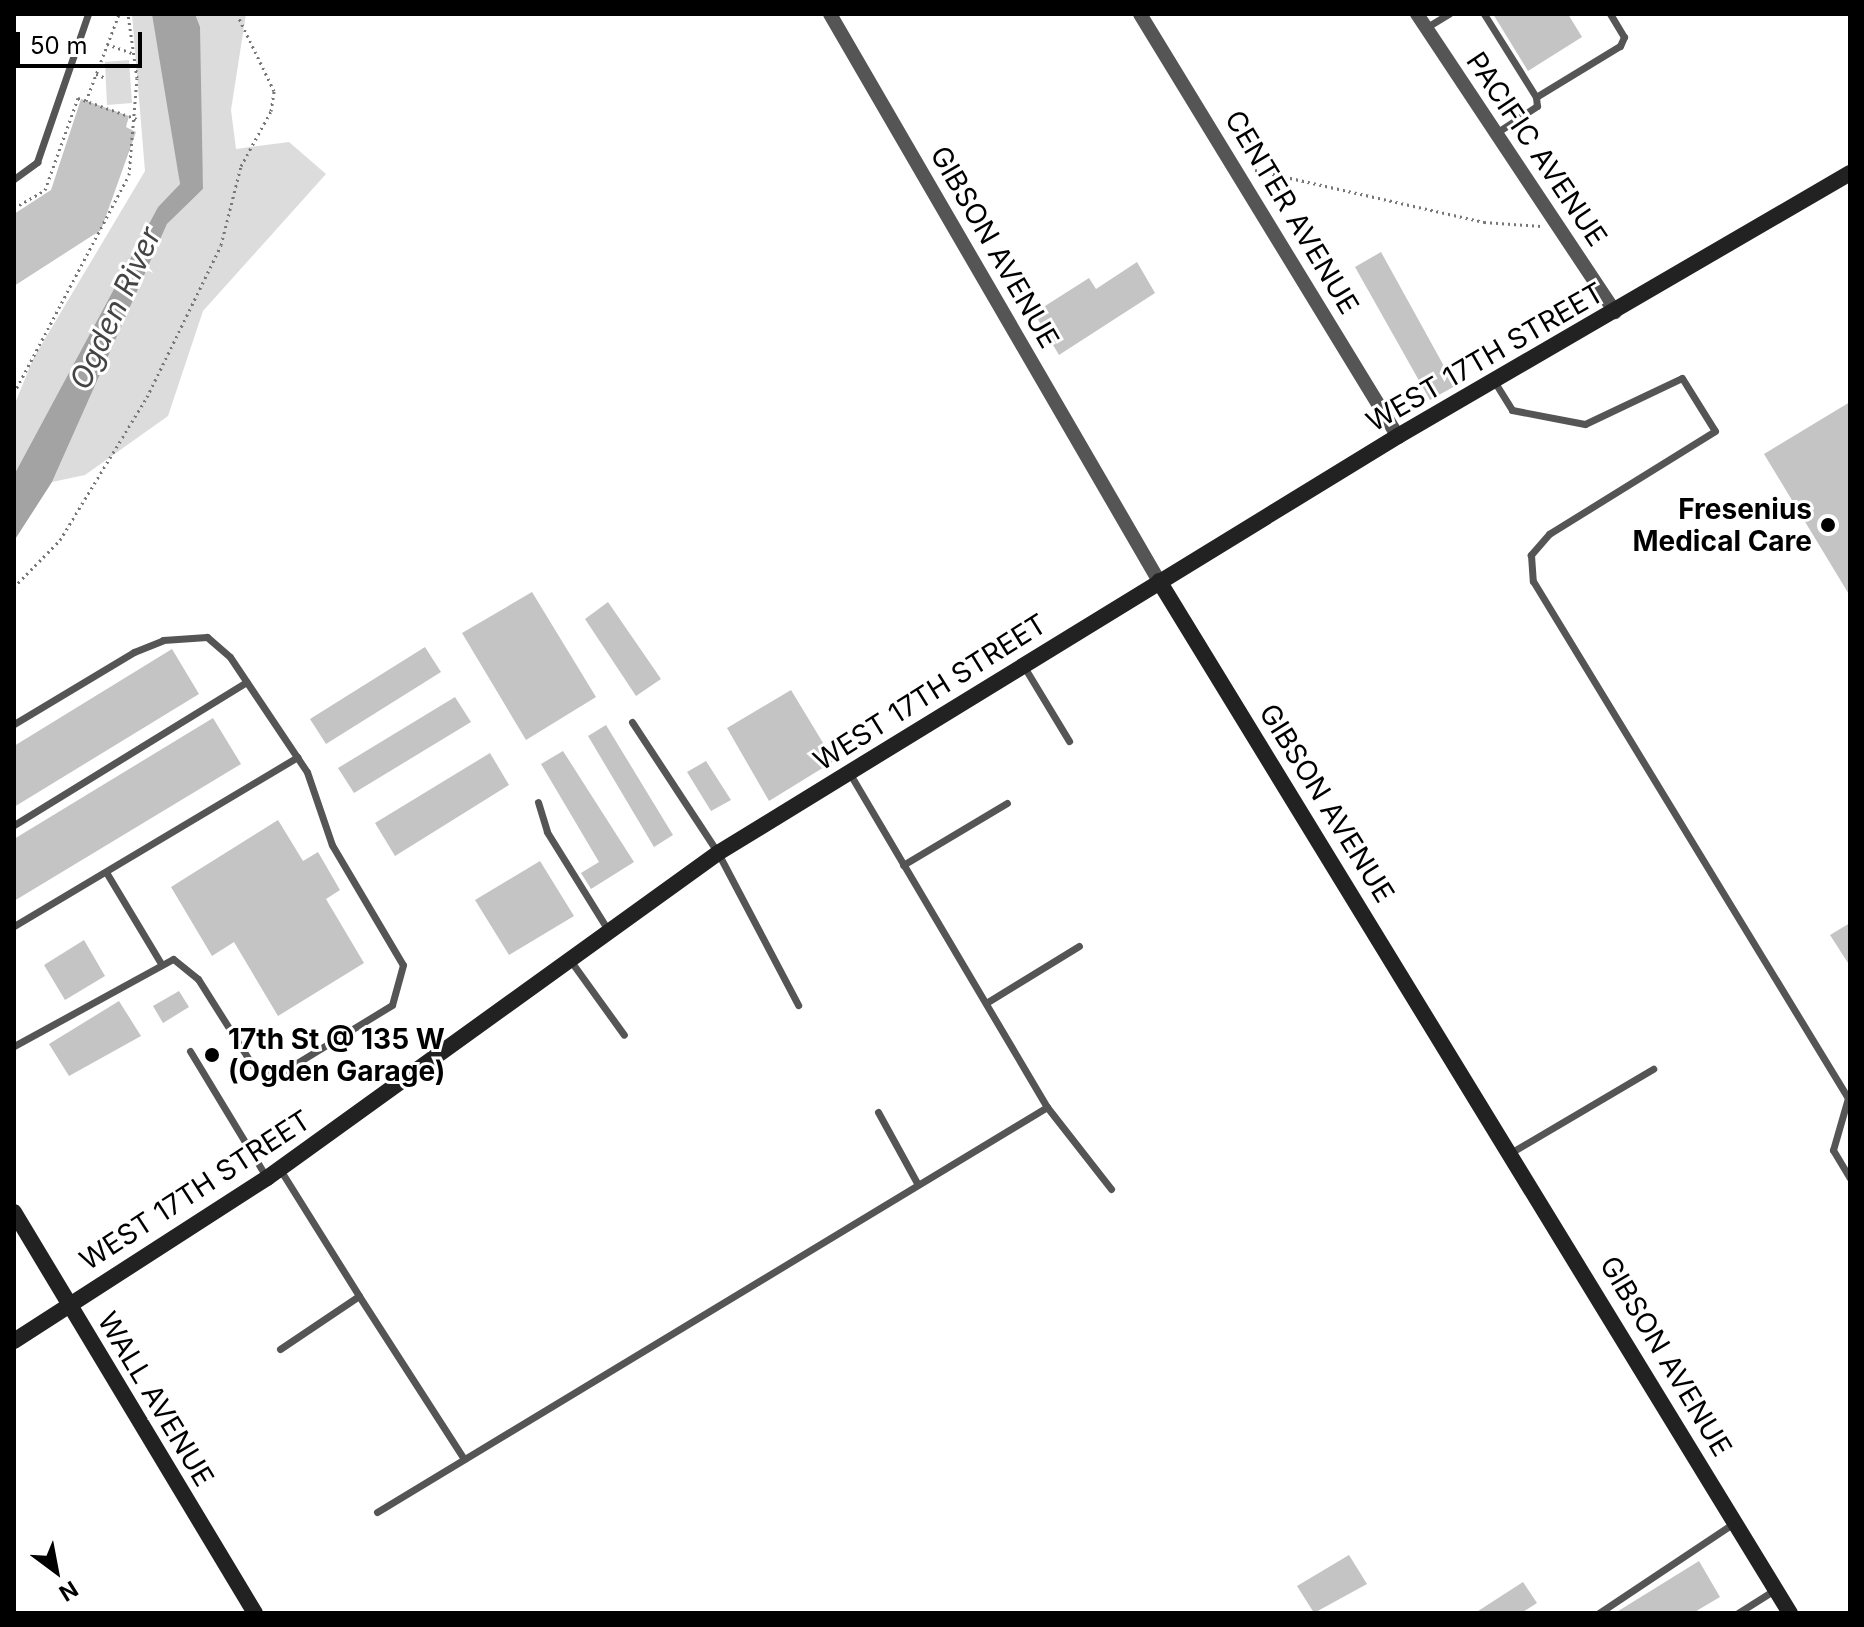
<!DOCTYPE html>
<html>
<head>
<meta charset="utf-8">
<style>
	body { margin:0 }
	#map { position:relative; width:1864px; height:1627px; overflow:hidden; background:#fff; font-family:Inter,sans-serif }
	div>[style] { position:absolute }
	[style*='--x'] { left:calc(var(--x)*1px); top:calc(var(--y)*1px); width:calc(var(--w)*1px); rotate:calc(var(--a)*1deg) }
	.green>* { inset:0; background:#dcdcdc }
	.water>* { inset:0; background:#a3a3a3 }
	.building>* { inset:0; background:#c4c4c4 }
	.path>* { height:3px; margin-top:-1.5px; transform-origin:0; background:repeating-linear-gradient(90deg,#777 0 2px,transparent 0 6px) }
	.lane>* { height:7px; margin:-3.5px; padding:0 3.5px; transform-origin:3.5px; border-radius:3.5px; background:#555 }
	.street>* { height:14px; margin:-7px; padding:0 7px; transform-origin:7px; border-radius:7px; background:#555 }
	.secondary>* { height:16px; margin:-8px; padding:0 8px; transform-origin:8px; border-radius:8px; background:#222 }
	.dots>* { width:22px; height:22px; translate:-50% -50%; box-sizing:border-box; border:4px solid #fff; border-radius:50% }
	span { translate:-50% -50%; white-space:nowrap; text-align:center; line-height:1.15; -webkit-text-stroke:6px #fff; paint-order:stroke }
	.street-label { font-size:28px; color:#000 }
	.poi-label { font-size:28px; color:#000; font-weight:700 }
	.right { translate:-100% -50%; text-align:right }
	.left { translate:0 -50%; text-align:left }
	.water-label { font-size:30px; color:#444; font-style:italic }
	.frame { position:absolute; inset:0; border:16px solid #000; pointer-events:none }
	.north { position:absolute; left:16px; top:1531px; width:80px; height:80px; -webkit-text-stroke:6px #fff; paint-order:stroke; rotate:148deg; font-size:22px; font-weight:700; line-height:32px; text-align:center; color:#000 }
	.north::after { content:''; display:block; margin:auto; width:28px; height:36px; background:#000; clip-path:polygon(50% 0,100% 100%,50% 72%,0 100%) }
	.scale { position:absolute; left:16px; top:32px; width:126px; height:36px; box-sizing:border-box; border:4px solid #000; border-top:0; padding-left:10px; font-size:24px; line-height:28px; white-space:nowrap; color:#000; -webkit-text-stroke:6px #fff; paint-order:stroke }
</style>
</head>
<body>
<div id="map">
	<div class="green">
		<div style="clip-path:polygon(132px 14px,152px 14px,163px 47px,180px 184px,158px 207px,14px 475px,14px 406px,33px 359px,145px 171px)"></div>
		<div style="clip-path:polygon(195px 14px,246px 14px,231px 110px,236px 149px,289px 142px,326px 174px,203px 311px,168px 416px,85px 475px,52px 482px,167px 224px,203px 189px)"></div>
		<div style="clip-path:polygon(129px 60px,132px 103px,107px 105px,105px 62px)"></div>
	</div>
	<div class="water">
		<div style="clip-path:polygon(152px 14px,195px 14px,200px 27px,203px 189px,167px 224px,52px 482px,14px 541px,14px 475px,158px 207px,180px 184px)"></div>
	</div>
	<div class="building">
		<div style="clip-path:polygon(1493px 14px,1568px 14px,1582px 37px,1528px 71px)"></div>
		<div style="clip-path:polygon(81px 99px,129px 116px,126px 127px,136px 132px,101px 230px,14px 286px,14px 214px,51px 190px)"></div>
		<div style="clip-path:polygon(1381px 252px,1455px 386px,1430px 400px,1355px 267px)"></div>
		<div style="clip-path:polygon(1137px 262px,1155px 293px,1059px 355px,1034px 313px,1089px 278px,1096px 289px)"></div>
		<div style="clip-path:polygon(1850px 402px,1850px 596px,1764px 454px)"></div>
		<div style="clip-path:polygon(532px 592px,596px 697px,526px 740px,462px 633px)"></div>
		<div style="clip-path:polygon(608px 602px,661px 679px,636px 696px,585px 619px)"></div>
		<div style="clip-path:polygon(425px 647px,441px 672px,326px 744px,310px 719px)"></div>
		<div style="clip-path:polygon(172px 649px,199px 694px,14px 807px,14px 746px)"></div>
		<div style="clip-path:polygon(791px 690px,834px 761px,769px 801px,727px 728px)"></div>
		<div style="clip-path:polygon(455px 697px,471px 722px,354px 793px,338px 768px)"></div>
		<div style="clip-path:polygon(213px 718px,241px 764px,14px 901px,14px 839px)"></div>
		<div style="clip-path:polygon(606px 725px,673px 835px,654px 847px,588px 736px)"></div>
		<div style="clip-path:polygon(563px 751px,634px 862px,591px 889px,581px 873px,599px 862px,541px 764px)"></div>
		<div style="clip-path:polygon(490px 753px,509px 785px,395px 856px,375px 823px)"></div>
		<div style="clip-path:polygon(706px 761px,731px 800px,711px 811px,687px 772px)"></div>
		<div style="clip-path:polygon(278px 820px,303px 861px,318px 852px,340px 890px,326px 899px,364px 963px,278px 1016px,234px 942px,212px 956px,171px 887px)"></div>
		<div style="clip-path:polygon(540px 861px,574px 916px,509px 955px,475px 900px)"></div>
		<div style="clip-path:polygon(1850px 923px,1850px 966px,1830px 935px)"></div>
		<div style="clip-path:polygon(84px 940px,105px 976px,65px 1000px,44px 965px)"></div>
		<div style="clip-path:polygon(179px 991px,189px 1007px,163px 1023px,153px 1006px)"></div>
		<div style="clip-path:polygon(119px 1001px,141px 1036px,69px 1076px,49px 1044px)"></div>
		<div style="clip-path:polygon(1349px 1555px,1367px 1584px,1314px 1613px,1297px 1586px)"></div>
		<div style="clip-path:polygon(1699px 1561px,1720px 1597px,1693px 1613px,1615px 1613px)"></div>
		<div style="clip-path:polygon(1523px 1582px,1537px 1603px,1521px 1613px,1475px 1613px)"></div>
	</div>
	<div class="path">
		<div style="--x:107;--y:44;--w:29;--a:20"></div>
		<div style="--x:96;--y:74;--w:11;--a:22"></div>
		<div style="--x:86;--y:101;--w:93;--a:-69.2"></div>
		<div style="--x:1255;--y:170;--w:235;--a:12.8"></div>
		<div style="--x:1484;--y:222;--w:57;--a:4"></div>
		<div style="--x:14;--y:208;--w:36;--a:-30"></div>
		<div style="--x:45;--y:190;--w:98;--a:-70.3"></div>
		<div style="--x:78;--y:98;--w:63;--a:19.6"></div>
		<div style="--x:14;--y:393;--w:246;--a:-62.2"></div>
		<div style="--x:129;--y:175;--w:97;--a:-85.3"></div>
		<div style="--x:137;--y:78;--w:65;--a:-98"></div>
		<div style="--x:14;--y:587;--w:66;--a:-45.6"></div>
		<div style="--x:60;--y:540;--w:167;--a:-58.7"></div>
		<div style="--x:147;--y:397;--w:169;--a:-64"></div>
		<div style="--x:221;--y:245;--w:81;--a:-75.8"></div>
		<div style="--x:241;--y:166;--w:63;--a:-61.4"></div>
		<div style="--x:271;--y:111;--w:20;--a:-81"></div>
		<div style="--x:274;--y:91;--w:85;--a:-115.7"></div>
	</div>
	<div class="lane">
		<div style="--x:1484;--y:14;--w:98;--a:57.9"></div>
		<div style="--x:1536;--y:97;--w:9;--a:84"></div>
		<div style="--x:1537;--y:106;--w:49;--a:146.6"></div>
		<div style="--x:1427;--y:27;--w:26;--a:-31"></div>
		<div style="--x:1536;--y:97;--w:98;--a:-31.3"></div>
		<div style="--x:1620;--y:46;--w:10;--a:-66"></div>
		<div style="--x:1624;--y:37;--w:27;--a:-121"></div>
		<div style="--x:14;--y:179;--w:29;--a:-36"></div>
		<div style="--x:37;--y:162;--w:157;--a:-71"></div>
		<div style="--x:1494;--y:381;--w:34;--a:58"></div>
		<div style="--x:1512;--y:410;--w:74;--a:10.9"></div>
		<div style="--x:1585;--y:424;--w:107;--a:-25.4"></div>
		<div style="--x:1682;--y:378;--w:62;--a:58.1"></div>
		<div style="--x:1715;--y:431;--w:195;--a:148.2"></div>
		<div style="--x:1549;--y:534;--w:28;--a:131"></div>
		<div style="--x:1531;--y:555;--w:26;--a:86"></div>
		<div style="--x:1533;--y:581;--w:605;--a:58.65"></div>
		<div style="--x:1848;--y:1098;--w:54;--a:106.1"></div>
		<div style="--x:1833;--y:1150;--w:33;--a:59"></div>
		<div style="--x:1023;--y:665;--w:89;--a:58.8"></div>
		<div style="--x:632;--y:722;--w:157;--a:56.7"></div>
		<div style="--x:718;--y:853;--w:172;--a:62.2"></div>
		<div style="--x:14;--y:724;--w:140;--a:-31"></div>
		<div style="--x:134;--y:652;--w:31;--a:-22"></div>
		<div style="--x:163;--y:640;--w:44;--a:-3.9"></div>
		<div style="--x:207;--y:637;--w:30;--a:41"></div>
		<div style="--x:230;--y:657;--w:138;--a:56.2"></div>
		<div style="--x:307;--y:772;--w:77;--a:71.1"></div>
		<div style="--x:332;--y:845;--w:139;--a:59.4"></div>
		<div style="--x:403;--y:965;--w:41;--a:105.4"></div>
		<div style="--x:392;--y:1005;--w:132;--a:148.6"></div>
		<div style="--x:279;--y:1074;--w:27;--a:-163"></div>
		<div style="--x:253;--y:1066;--w:103;--a:-122.3"></div>
		<div style="--x:198;--y:979;--w:32;--a:-141"></div>
		<div style="--x:173;--y:959;--w:181;--a:151.3"></div>
		<div style="--x:850;--y:774;--w:387;--a:59.4"></div>
		<div style="--x:1047;--y:1107;--w:104;--a:52"></div>
		<div style="--x:538;--y:802;--w:31;--a:73"></div>
		<div style="--x:547;--y:832;--w:115;--a:58.1"></div>
		<div style="--x:14;--y:825;--w:273;--a:-31.6"></div>
		<div style="--x:903;--y:865;--w:121;--a:-30.8"></div>
		<div style="--x:106;--y:872;--w:105;--a:59"></div>
		<div style="--x:14;--y:926;--w:330;--a:-30.8"></div>
		<div style="--x:570;--y:960;--w:92;--a:54.2"></div>
		<div style="--x:986;--y:1003;--w:109;--a:-31.5"></div>
		<div style="--x:190;--y:1051;--w:149;--a:58.8"></div>
		<div style="--x:878;--y:1112;--w:81;--a:61.2"></div>
		<div style="--x:1512;--y:1152;--w:164;--a:-30.5"></div>
		<div style="--x:281;--y:1171;--w:147;--a:58"></div>
		<div style="--x:280;--y:1349;--w:95;--a:-33.9"></div>
		<div style="--x:359;--y:1296;--w:194;--a:57.2"></div>
		<div style="--x:377;--y:1512;--w:783;--a:-31.15"></div>
		<div style="--x:1599;--y:1613;--w:162;--a:-33.7"></div>
		<div style="--x:1738;--y:1613;--w:45;--a:-32.3"></div>
	</div>
	<div class="street">
		<div style="--x:830;--y:14;--w:656;--a:59.88"></div>
		<div style="--x:1140;--y:14;--w:495;--a:58.6"></div>
		<div style="--x:1417;--y:14;--w:358;--a:56.4"></div>
	</div>
	<div class="secondary">
		<div style="--x:1159;--y:581;--w:1210;--a:58.56"></div>
		<div style="--x:14;--y:1212;--w:468;--a:59"></div>
		<div style="--x:14;--y:1341;--w:301;--a:-32.8"></div>
		<div style="--x:267;--y:1178;--w:556;--a:-35.78"></div>
		<div style="--x:718;--y:853;--w:798;--a:-31.52"></div>
		<div style="--x:1398;--y:436;--w:523;--a:-30.19"></div>
	</div>
	<div class="dots">
		<div style="left:1828px;top:525px;background:#000"></div>
		<div style="left:212px;top:1055px;background:#000"></div>
	</div>
	<div class="street-label">
		<span style="left:1537px;top:149px;rotate:56deg">PACIFIC AVENUE</span>
		<span style="left:1292px;top:212px;rotate:59deg">CENTER AVENUE</span>
		<span style="left:995px;top:247px;rotate:60deg">GIBSON AVENUE</span>
		<span style="left:1485px;top:357px;rotate:-30deg">WEST 17TH STREET</span>
		<span style="left:930px;top:692px;rotate:-32deg">WEST 17TH STREET</span>
		<span style="left:1327px;top:803px;rotate:58deg">GIBSON AVENUE</span>
		<span style="left:195px;top:1190px;rotate:-33deg">WEST 17TH STREET</span>
		<span style="left:1666px;top:1356px;rotate:59deg">GIBSON AVENUE</span>
		<span style="left:156px;top:1399px;rotate:59deg">WALL AVENUE</span>
	</div>
	<div class="poi-label">
		<span class="right" style="left:1812px;top:525px">Fresenius<br>Medical Care</span>
		<span class="left" style="left:228px;top:1055px">17th St @ 135 W<br>(Ogden Garage)</span>
	</div>
	<div class="water-label">
		<span style="left:115px;top:308px;rotate:-65deg">Ogden River</span>
	</div>
	<div class="frame"></div>
	<div class="north">N</div>
	<div class="scale">50 m</div>
</div>
</body>
</html>
